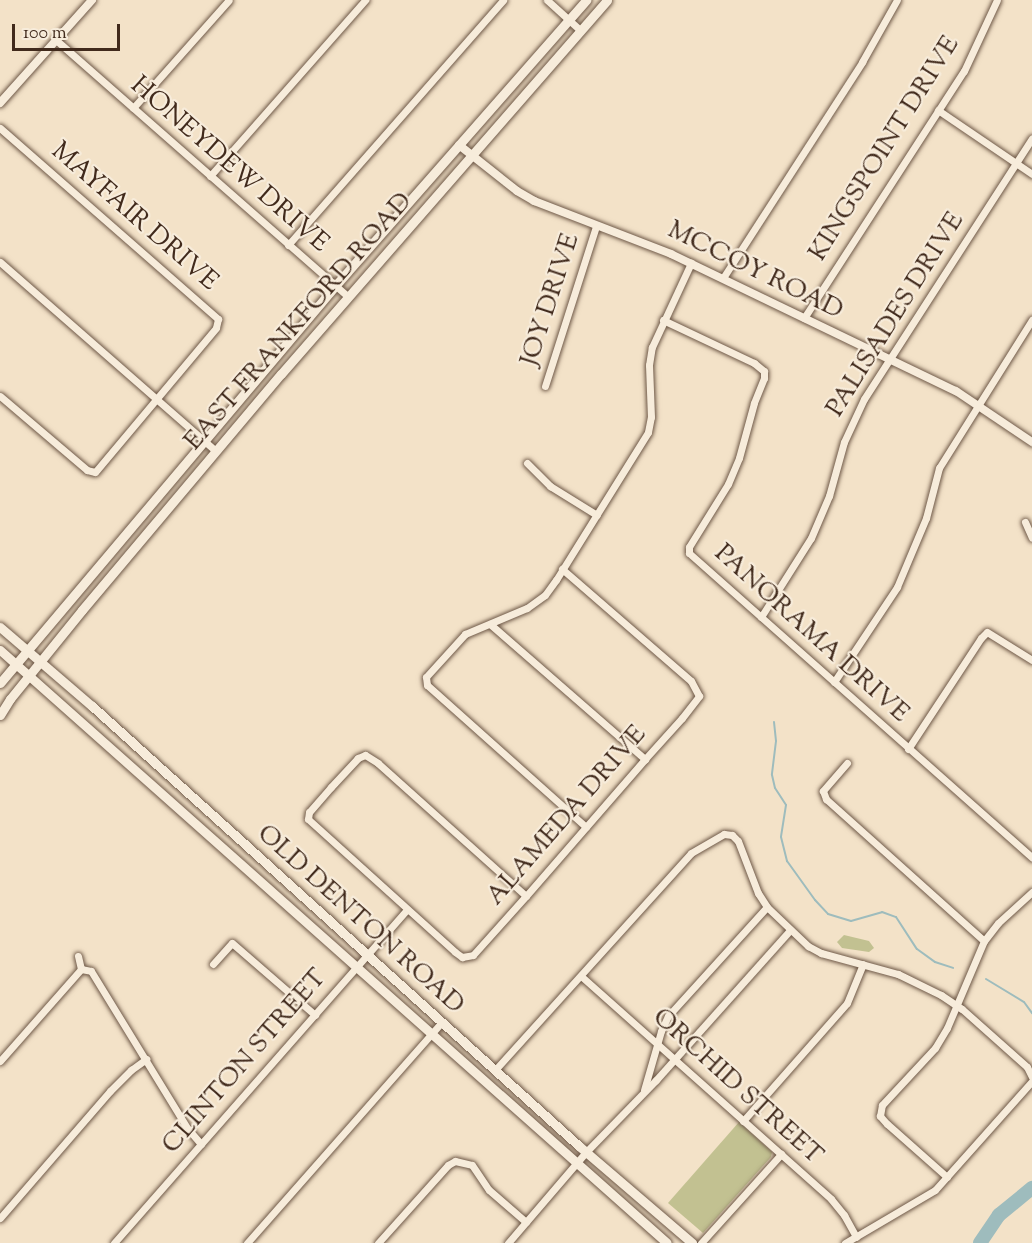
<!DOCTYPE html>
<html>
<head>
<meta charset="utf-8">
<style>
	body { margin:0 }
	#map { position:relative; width:1032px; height:1243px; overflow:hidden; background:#f3e2c8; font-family:"Sorts Mill Goudy",serif }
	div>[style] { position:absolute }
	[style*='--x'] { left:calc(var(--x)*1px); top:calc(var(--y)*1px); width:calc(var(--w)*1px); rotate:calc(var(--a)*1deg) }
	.green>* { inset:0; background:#c2c191 }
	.stream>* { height:2px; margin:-1px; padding:0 1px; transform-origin:1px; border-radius:1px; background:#9ebcbd }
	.river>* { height:14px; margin:-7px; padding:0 7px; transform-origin:7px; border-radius:7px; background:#9ebcbd }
	.roads { filter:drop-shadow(0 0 2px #6e5847) drop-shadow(0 0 2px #6e5847) }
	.minor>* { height:7px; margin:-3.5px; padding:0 3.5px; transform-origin:3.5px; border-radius:3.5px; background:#f7ecdb }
	.tertiary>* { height:8px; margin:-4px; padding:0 4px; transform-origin:4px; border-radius:4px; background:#f7ecdb }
	.secondary>* { height:9px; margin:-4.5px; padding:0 4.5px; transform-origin:4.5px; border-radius:4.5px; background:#f7ecdb }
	span { translate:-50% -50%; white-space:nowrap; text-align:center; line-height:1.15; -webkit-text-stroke:4.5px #f7ecdb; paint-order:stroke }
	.street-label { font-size:26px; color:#412a1c }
	.scale { position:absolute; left:12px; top:24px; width:108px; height:27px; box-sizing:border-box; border:3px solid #412a1c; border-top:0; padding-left:8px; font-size:18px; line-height:21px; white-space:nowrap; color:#412a1c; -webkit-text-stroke:4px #f7ecdb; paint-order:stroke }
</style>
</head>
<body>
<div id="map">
	<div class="green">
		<div style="clip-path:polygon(844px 935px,869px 941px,874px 948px,869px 952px,842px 948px,837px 942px)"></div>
		<div style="clip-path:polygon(739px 1122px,772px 1152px,771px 1157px,703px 1233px,668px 1203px)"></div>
	</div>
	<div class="stream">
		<div style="--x:774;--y:722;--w:19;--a:84"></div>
		<div style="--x:776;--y:741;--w:34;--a:97"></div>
		<div style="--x:772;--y:775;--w:13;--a:77"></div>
		<div style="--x:775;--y:788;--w:20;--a:57"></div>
		<div style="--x:786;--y:805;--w:32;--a:99"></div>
		<div style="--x:781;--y:837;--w:25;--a:76"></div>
		<div style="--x:787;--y:861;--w:48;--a:54.3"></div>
		<div style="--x:815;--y:900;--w:19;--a:47"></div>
		<div style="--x:828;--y:914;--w:24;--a:17"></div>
		<div style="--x:851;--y:921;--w:32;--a:-16"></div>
		<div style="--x:882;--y:912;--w:15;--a:20"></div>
		<div style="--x:896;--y:917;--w:38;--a:57"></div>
		<div style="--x:917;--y:949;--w:22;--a:36"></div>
		<div style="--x:935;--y:962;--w:19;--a:18"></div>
		<div style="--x:986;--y:979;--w:44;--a:31.2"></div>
		<div style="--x:1024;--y:1002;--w:14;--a:54"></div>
	</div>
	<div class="river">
		<div style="--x:980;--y:1243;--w:34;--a:-56"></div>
		<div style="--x:999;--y:1215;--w:43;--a:-39.3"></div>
	</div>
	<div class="roads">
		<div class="minor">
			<div style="--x:547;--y:0;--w:45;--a:42.3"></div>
			<div style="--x:56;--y:40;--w:388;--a:41.3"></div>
			<div style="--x:133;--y:108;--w:144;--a:-48.4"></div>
			<div style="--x:938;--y:110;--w:114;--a:34.2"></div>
			<div style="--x:0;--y:128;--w:290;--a:41.2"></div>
			<div style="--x:218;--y:319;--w:9;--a:103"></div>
			<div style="--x:216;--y:328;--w:188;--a:130"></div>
			<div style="--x:95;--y:472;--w:8;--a:-166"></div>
			<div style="--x:87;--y:470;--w:114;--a:-139.6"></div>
			<div style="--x:210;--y:176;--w:235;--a:-48.6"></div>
			<div style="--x:288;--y:245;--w:326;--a:-48.7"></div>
			<div style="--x:0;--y:262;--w:287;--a:41.2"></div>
			<div style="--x:723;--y:278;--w:257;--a:-57.2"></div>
			<div style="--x:862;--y:62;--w:71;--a:-60.6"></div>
			<div style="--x:804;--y:318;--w:294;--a:-57.1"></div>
			<div style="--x:964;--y:71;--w:78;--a:-65.1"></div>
			<div style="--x:663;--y:320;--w:101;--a:25.3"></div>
			<div style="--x:754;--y:363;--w:13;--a:39"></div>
			<div style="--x:764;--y:371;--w:7;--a:90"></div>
			<div style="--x:764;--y:378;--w:27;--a:112"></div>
			<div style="--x:754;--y:403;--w:57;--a:105.3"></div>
			<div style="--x:739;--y:458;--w:28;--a:113"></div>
			<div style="--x:728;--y:484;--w:74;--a:121.8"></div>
			<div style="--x:689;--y:547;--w:6;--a:90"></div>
			<div style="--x:689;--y:553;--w:459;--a:41.6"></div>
			<div style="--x:545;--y:386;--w:168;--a:-72.3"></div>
			<div style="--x:527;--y:463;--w:33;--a:45"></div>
			<div style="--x:550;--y:486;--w:55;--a:31.7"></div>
			<div style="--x:1025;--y:522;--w:17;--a:66"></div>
			<div style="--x:761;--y:617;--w:93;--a:-57.7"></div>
			<div style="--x:811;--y:538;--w:46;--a:-66.8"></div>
			<div style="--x:829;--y:496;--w:56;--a:-74.5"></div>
			<div style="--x:844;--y:442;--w:47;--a:-65.1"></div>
			<div style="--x:864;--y:399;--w:310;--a:-57.2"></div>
			<div style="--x:490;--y:624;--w:206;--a:41.1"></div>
			<div style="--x:834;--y:682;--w:114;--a:-56.4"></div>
			<div style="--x:897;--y:587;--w:75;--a:-67.2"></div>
			<div style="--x:926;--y:518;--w:52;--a:-75.4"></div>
			<div style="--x:939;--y:468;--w:175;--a:-57.9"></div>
			<div style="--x:908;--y:749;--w:133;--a:-56.7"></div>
			<div style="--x:981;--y:638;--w:8;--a:-45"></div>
			<div style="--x:987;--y:632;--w:53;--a:31.9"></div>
			<div style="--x:847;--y:763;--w:37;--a:131"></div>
			<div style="--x:823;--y:791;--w:9;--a:69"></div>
			<div style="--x:826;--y:799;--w:212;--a:41.9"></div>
			<div style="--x:586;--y:827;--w:213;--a:-138.2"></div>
			<div style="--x:427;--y:685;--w:8;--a:-97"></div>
			<div style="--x:426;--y:677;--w:58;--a:-47.8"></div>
			<div style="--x:465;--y:634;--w:67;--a:-22.8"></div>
			<div style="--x:527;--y:608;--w:22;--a:-36"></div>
			<div style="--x:545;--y:595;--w:19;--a:-54"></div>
			<div style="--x:556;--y:580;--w:174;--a:-58.1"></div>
			<div style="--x:648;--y:432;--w:15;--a:-79"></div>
			<div style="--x:651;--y:417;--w:52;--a:-92.2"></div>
			<div style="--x:649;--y:365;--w:18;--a:-81"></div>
			<div style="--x:652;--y:347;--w:93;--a:-65.1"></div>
			<div style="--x:526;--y:896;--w:199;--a:-138.1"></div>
			<div style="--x:378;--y:763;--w:15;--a:-148"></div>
			<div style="--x:365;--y:755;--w:8;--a:157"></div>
			<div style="--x:358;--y:758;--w:40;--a:133"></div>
			<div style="--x:331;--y:787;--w:33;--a:131"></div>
			<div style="--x:309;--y:812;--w:7;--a:98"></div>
			<div style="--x:308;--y:819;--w:198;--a:42.1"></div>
			<div style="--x:455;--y:952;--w:9;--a:36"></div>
			<div style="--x:462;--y:957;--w:11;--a:-10"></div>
			<div style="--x:473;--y:955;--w:79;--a:-48.1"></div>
			<div style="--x:526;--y:896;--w:181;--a:-49"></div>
			<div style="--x:645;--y:759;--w:55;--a:-47.9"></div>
			<div style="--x:682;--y:718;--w:28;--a:-52"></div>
			<div style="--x:699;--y:696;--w:17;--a:-118"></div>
			<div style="--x:691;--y:681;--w:171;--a:-139"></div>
			<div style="--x:78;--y:956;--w:13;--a:77"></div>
			<div style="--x:213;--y:964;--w:28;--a:-48"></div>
			<div style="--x:232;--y:943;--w:110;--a:40.9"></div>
			<div style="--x:581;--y:976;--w:335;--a:41.7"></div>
			<div style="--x:831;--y:1199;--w:21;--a:51"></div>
			<div style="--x:844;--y:1215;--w:25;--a:61"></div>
			<div style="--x:0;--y:1061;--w:123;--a:-48.6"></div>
			<div style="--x:81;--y:969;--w:10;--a:11"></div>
			<div style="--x:91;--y:971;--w:185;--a:58.5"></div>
			<div style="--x:188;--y:1129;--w:20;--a:49"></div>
			<div style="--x:495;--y:1070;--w:292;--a:-47.9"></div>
			<div style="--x:691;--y:853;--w:38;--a:-30"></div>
			<div style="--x:724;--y:834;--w:8;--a:7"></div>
			<div style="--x:732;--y:835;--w:8;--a:45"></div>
			<div style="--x:738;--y:841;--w:56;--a:69"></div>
			<div style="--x:758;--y:893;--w:17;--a:57"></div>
			<div style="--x:767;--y:907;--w:57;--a:43.6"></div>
			<div style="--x:808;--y:946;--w:15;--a:28"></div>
			<div style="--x:821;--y:953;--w:80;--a:15.3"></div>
			<div style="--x:898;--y:974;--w:48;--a:26"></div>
			<div style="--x:941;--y:995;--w:25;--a:34"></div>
			<div style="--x:962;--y:1009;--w:87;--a:41.7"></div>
			<div style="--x:1027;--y:1067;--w:11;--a:63"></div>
			<div style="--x:644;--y:1090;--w:61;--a:-73.9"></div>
			<div style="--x:661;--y:1031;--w:17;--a:-65"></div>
			<div style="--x:668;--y:1016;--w:147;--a:-47.8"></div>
			<div style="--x:743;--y:1121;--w:157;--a:-48.6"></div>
			<div style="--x:847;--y:1003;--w:42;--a:-67.7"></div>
			<div style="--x:947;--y:1177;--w:80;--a:-138.5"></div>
			<div style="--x:887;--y:1124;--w:11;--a:-131"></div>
			<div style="--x:880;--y:1116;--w:11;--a:-80"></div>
			<div style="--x:882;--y:1105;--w:78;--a:-47.1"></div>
			<div style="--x:935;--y:1048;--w:23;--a:-59"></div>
			<div style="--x:947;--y:1028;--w:95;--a:-67"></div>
			<div style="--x:984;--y:941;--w:23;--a:-52"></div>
			<div style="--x:998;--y:923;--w:46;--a:-42.4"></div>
			<div style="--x:0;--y:1218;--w:168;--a:-49.1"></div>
			<div style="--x:110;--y:1091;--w:30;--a:-45"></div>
			<div style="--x:131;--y:1070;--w:19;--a:-36"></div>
			<div style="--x:114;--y:1243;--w:444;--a:-48.7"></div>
			<div style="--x:247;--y:1243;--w:295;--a:-48.6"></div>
			<div style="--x:378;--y:1243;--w:105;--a:-48.1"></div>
			<div style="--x:448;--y:1165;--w:8;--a:-30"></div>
			<div style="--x:455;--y:1161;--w:17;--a:13"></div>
			<div style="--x:472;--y:1165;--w:30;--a:56"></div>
			<div style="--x:489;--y:1190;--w:49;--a:40.9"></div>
			<div style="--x:508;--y:1243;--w:120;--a:-49.4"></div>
			<div style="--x:586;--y:1152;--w:100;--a:-45.8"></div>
			<div style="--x:656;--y:1080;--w:201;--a:-48.2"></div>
			<div style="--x:701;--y:1243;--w:120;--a:-48"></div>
			<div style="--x:845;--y:1243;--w:104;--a:-30.5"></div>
			<div style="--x:935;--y:1190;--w:146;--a:-48.3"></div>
		</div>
		<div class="tertiary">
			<div style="--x:0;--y:103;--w:138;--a:-48.2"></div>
			<div style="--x:459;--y:145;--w:74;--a:38.4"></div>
			<div style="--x:517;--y:191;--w:20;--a:30"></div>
			<div style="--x:534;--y:201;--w:147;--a:21.1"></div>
			<div style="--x:671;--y:254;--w:316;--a:25.7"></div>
			<div style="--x:956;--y:391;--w:92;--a:33.9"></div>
		</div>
		<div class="secondary">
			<div style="--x:0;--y:627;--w:121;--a:40.7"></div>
			<div style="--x:92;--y:706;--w:656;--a:42.1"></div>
			<div style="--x:579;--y:1146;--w:149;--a:40.6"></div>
			<div style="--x:0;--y:650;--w:892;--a:41.64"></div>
			<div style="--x:0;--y:683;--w:519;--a:-49.84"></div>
			<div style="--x:335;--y:286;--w:381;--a:-48.7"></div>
			<div style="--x:0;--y:715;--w:19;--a:-58"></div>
			<div style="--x:10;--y:699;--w:114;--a:-51"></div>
			<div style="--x:82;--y:610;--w:309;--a:-49.9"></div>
			<div style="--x:281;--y:374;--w:496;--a:-48.9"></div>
		</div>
	</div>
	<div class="street-label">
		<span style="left:885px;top:149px;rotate:-58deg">KINGSPOINT DRIVE</span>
		<span style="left:229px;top:165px;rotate:41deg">HONEYDEW DRIVE</span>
		<span style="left:134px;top:217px;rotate:41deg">MAYFAIR DRIVE</span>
		<span style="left:755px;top:271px;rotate:26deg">MCCOY ROAD</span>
		<span style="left:551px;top:300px;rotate:-72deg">JOY DRIVE</span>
		<span style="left:896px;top:315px;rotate:-58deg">PALISADES DRIVE</span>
		<span style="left:299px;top:322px;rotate:-49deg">EAST FRANKFORD ROAD</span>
		<span style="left:811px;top:634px;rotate:42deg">PANORAMA DRIVE</span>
		<span style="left:567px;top:816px;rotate:-49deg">ALAMEDA DRIVE</span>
		<span style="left:360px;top:920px;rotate:42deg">OLD DENTON ROAD</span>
		<span style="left:245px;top:1062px;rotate:-49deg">CLINTON STREET</span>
		<span style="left:737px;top:1087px;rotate:42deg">ORCHID STREET</span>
	</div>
	<div class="scale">100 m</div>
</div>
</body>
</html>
